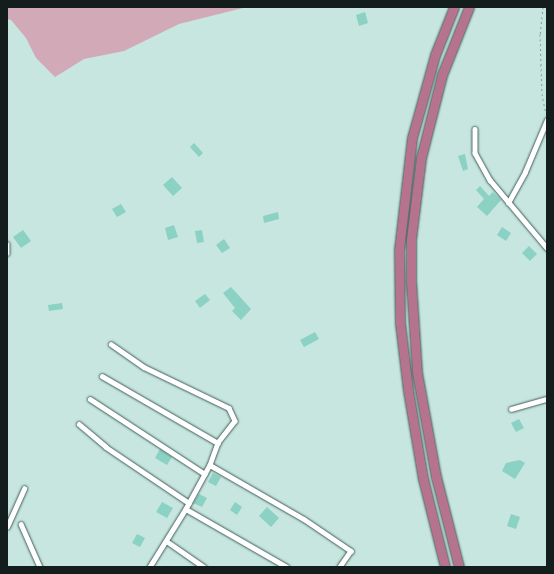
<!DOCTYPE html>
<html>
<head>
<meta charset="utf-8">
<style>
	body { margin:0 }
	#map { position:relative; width:554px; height:574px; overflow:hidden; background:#c7e6e0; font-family:Mulish,sans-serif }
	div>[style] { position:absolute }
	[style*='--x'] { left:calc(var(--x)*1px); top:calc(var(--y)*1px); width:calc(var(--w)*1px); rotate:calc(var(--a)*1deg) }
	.green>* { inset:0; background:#d1a9b7 }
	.building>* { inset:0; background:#8bd1c4 }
	.path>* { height:1px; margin-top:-0.5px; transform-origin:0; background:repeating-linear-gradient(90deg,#859d99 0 2px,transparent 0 5px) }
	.roads { filter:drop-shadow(0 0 1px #435e59) drop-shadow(0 0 1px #435e59) }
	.street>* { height:4.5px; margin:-2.25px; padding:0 2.25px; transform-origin:2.25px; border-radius:2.25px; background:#fff }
	.highway>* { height:9px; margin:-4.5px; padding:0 4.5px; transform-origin:4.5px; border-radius:4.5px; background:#b6738d }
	span { translate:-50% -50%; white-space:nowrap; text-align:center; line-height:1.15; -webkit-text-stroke:3px #c7e6e0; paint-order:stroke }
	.frame { position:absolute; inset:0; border:8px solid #131e1c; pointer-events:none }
</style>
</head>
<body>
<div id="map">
	<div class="green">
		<div style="clip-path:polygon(7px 7px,247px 7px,179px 24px,124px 51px,84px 59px,55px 77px,36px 58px,26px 38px,11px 20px,7px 19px)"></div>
	</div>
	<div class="building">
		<div style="clip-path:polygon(365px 12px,368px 23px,359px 26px,356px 15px)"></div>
		<div style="clip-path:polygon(194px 143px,203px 153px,199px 157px,190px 147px)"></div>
		<div style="clip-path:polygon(465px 154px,468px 169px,463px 171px,458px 156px)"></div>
		<div style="clip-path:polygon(172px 177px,182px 188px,173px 196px,163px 185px)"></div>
		<div style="clip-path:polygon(480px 186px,489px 196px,493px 192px,501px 200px,487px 216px,477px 207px,484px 199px,476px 190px)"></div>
		<div style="clip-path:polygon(121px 204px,126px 212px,117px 217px,112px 209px)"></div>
		<div style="clip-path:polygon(278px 212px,279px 219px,264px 223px,263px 216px)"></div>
		<div style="clip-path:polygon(174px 225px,178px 237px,168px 240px,165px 228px)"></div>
		<div style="clip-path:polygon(502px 227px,511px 233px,506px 241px,497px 235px)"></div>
		<div style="clip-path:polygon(23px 230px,31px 241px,21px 248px,13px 237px)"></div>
		<div style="clip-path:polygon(202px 230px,204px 242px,197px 243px,195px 231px)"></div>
		<div style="clip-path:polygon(224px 239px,230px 248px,222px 253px,216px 245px)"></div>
		<div style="clip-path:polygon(529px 246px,537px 254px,530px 261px,522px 253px)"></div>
		<div style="clip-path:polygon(231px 287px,251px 309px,241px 320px,232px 311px,235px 308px,223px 293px)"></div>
		<div style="clip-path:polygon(205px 294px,210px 300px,200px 308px,195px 301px)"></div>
		<div style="clip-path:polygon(62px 303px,63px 309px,49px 311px,48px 305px)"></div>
		<div style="clip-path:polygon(315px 332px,319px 339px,304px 347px,300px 340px)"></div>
		<div style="clip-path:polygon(519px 419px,524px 428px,516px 432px,511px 423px)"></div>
		<div style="clip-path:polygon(160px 449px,172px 457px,167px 465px,155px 458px)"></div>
		<div style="clip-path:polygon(520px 460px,525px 463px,515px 479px,502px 471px,506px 463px)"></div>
		<div style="clip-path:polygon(213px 473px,221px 477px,216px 486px,208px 482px)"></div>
		<div style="clip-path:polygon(199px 494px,207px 498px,202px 507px,193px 503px)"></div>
		<div style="clip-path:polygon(162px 502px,173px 508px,167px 518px,156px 512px)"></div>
		<div style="clip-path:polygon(235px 502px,242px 507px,237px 515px,230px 510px)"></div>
		<div style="clip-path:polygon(267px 507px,279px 518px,271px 527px,259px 516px)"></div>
		<div style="clip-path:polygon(511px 514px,520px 517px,516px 529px,507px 526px)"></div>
		<div style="clip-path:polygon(137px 534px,145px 538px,140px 547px,132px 543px)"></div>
	</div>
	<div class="path">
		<div style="--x:543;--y:7;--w:27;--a:96"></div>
		<div style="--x:540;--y:34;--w:60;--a:88.1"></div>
		<div style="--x:542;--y:94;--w:20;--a:79"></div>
	</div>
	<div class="roads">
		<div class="street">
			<div style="--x:475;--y:129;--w:24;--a:90"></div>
			<div style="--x:475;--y:153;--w:31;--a:61"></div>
			<div style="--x:490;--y:180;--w:89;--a:50"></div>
			<div style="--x:508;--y:203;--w:35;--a:-61"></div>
			<div style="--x:525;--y:172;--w:56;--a:-67.1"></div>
			<div style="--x:7;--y:244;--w:9;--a:90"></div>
			<div style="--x:111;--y:344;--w:40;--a:34.9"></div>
			<div style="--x:144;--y:367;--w:94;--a:25.8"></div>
			<div style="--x:229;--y:408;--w:14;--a:65"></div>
			<div style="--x:235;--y:421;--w:28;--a:128"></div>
			<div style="--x:218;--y:443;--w:23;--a:110"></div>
			<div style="--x:210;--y:465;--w:50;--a:118.6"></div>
			<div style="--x:186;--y:509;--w:68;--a:121.8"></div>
			<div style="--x:102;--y:376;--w:134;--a:30"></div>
			<div style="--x:90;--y:399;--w:137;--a:33.1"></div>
			<div style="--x:511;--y:409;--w:37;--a:-16"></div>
			<div style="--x:79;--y:424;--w:35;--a:40"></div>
			<div style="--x:106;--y:447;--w:100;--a:34"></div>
			<div style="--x:210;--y:465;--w:108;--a:29.9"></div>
			<div style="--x:304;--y:519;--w:57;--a:34.2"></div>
			<div style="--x:351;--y:551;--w:19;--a:125"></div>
			<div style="--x:186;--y:509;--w:116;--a:29.9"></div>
			<div style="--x:21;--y:524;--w:47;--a:66.2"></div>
			<div style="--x:7;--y:527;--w:42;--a:-65.9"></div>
			<div style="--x:168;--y:542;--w:44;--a:34.8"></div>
		</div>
		<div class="highway">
			<div style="--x:445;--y:567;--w:91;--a:-104"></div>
			<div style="--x:423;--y:479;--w:90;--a:-99.6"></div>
			<div style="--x:408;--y:390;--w:67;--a:-96.8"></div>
			<div style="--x:400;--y:323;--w:73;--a:-90.8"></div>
			<div style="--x:399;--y:250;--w:113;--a:-83.4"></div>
			<div style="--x:412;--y:138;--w:86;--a:-74.5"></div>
			<div style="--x:435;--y:55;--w:52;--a:-68.4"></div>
			<div style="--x:459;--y:567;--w:93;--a:-104.3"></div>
			<div style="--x:436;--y:477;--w:107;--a:-100.3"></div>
			<div style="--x:417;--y:372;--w:91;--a:-93.8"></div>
			<div style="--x:411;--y:281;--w:42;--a:-90"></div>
			<div style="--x:411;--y:239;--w:82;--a:-83"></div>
			<div style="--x:421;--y:158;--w:86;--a:-75.8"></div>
			<div style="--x:442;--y:75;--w:73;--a:-68.3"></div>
		</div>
	</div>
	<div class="frame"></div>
</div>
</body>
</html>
